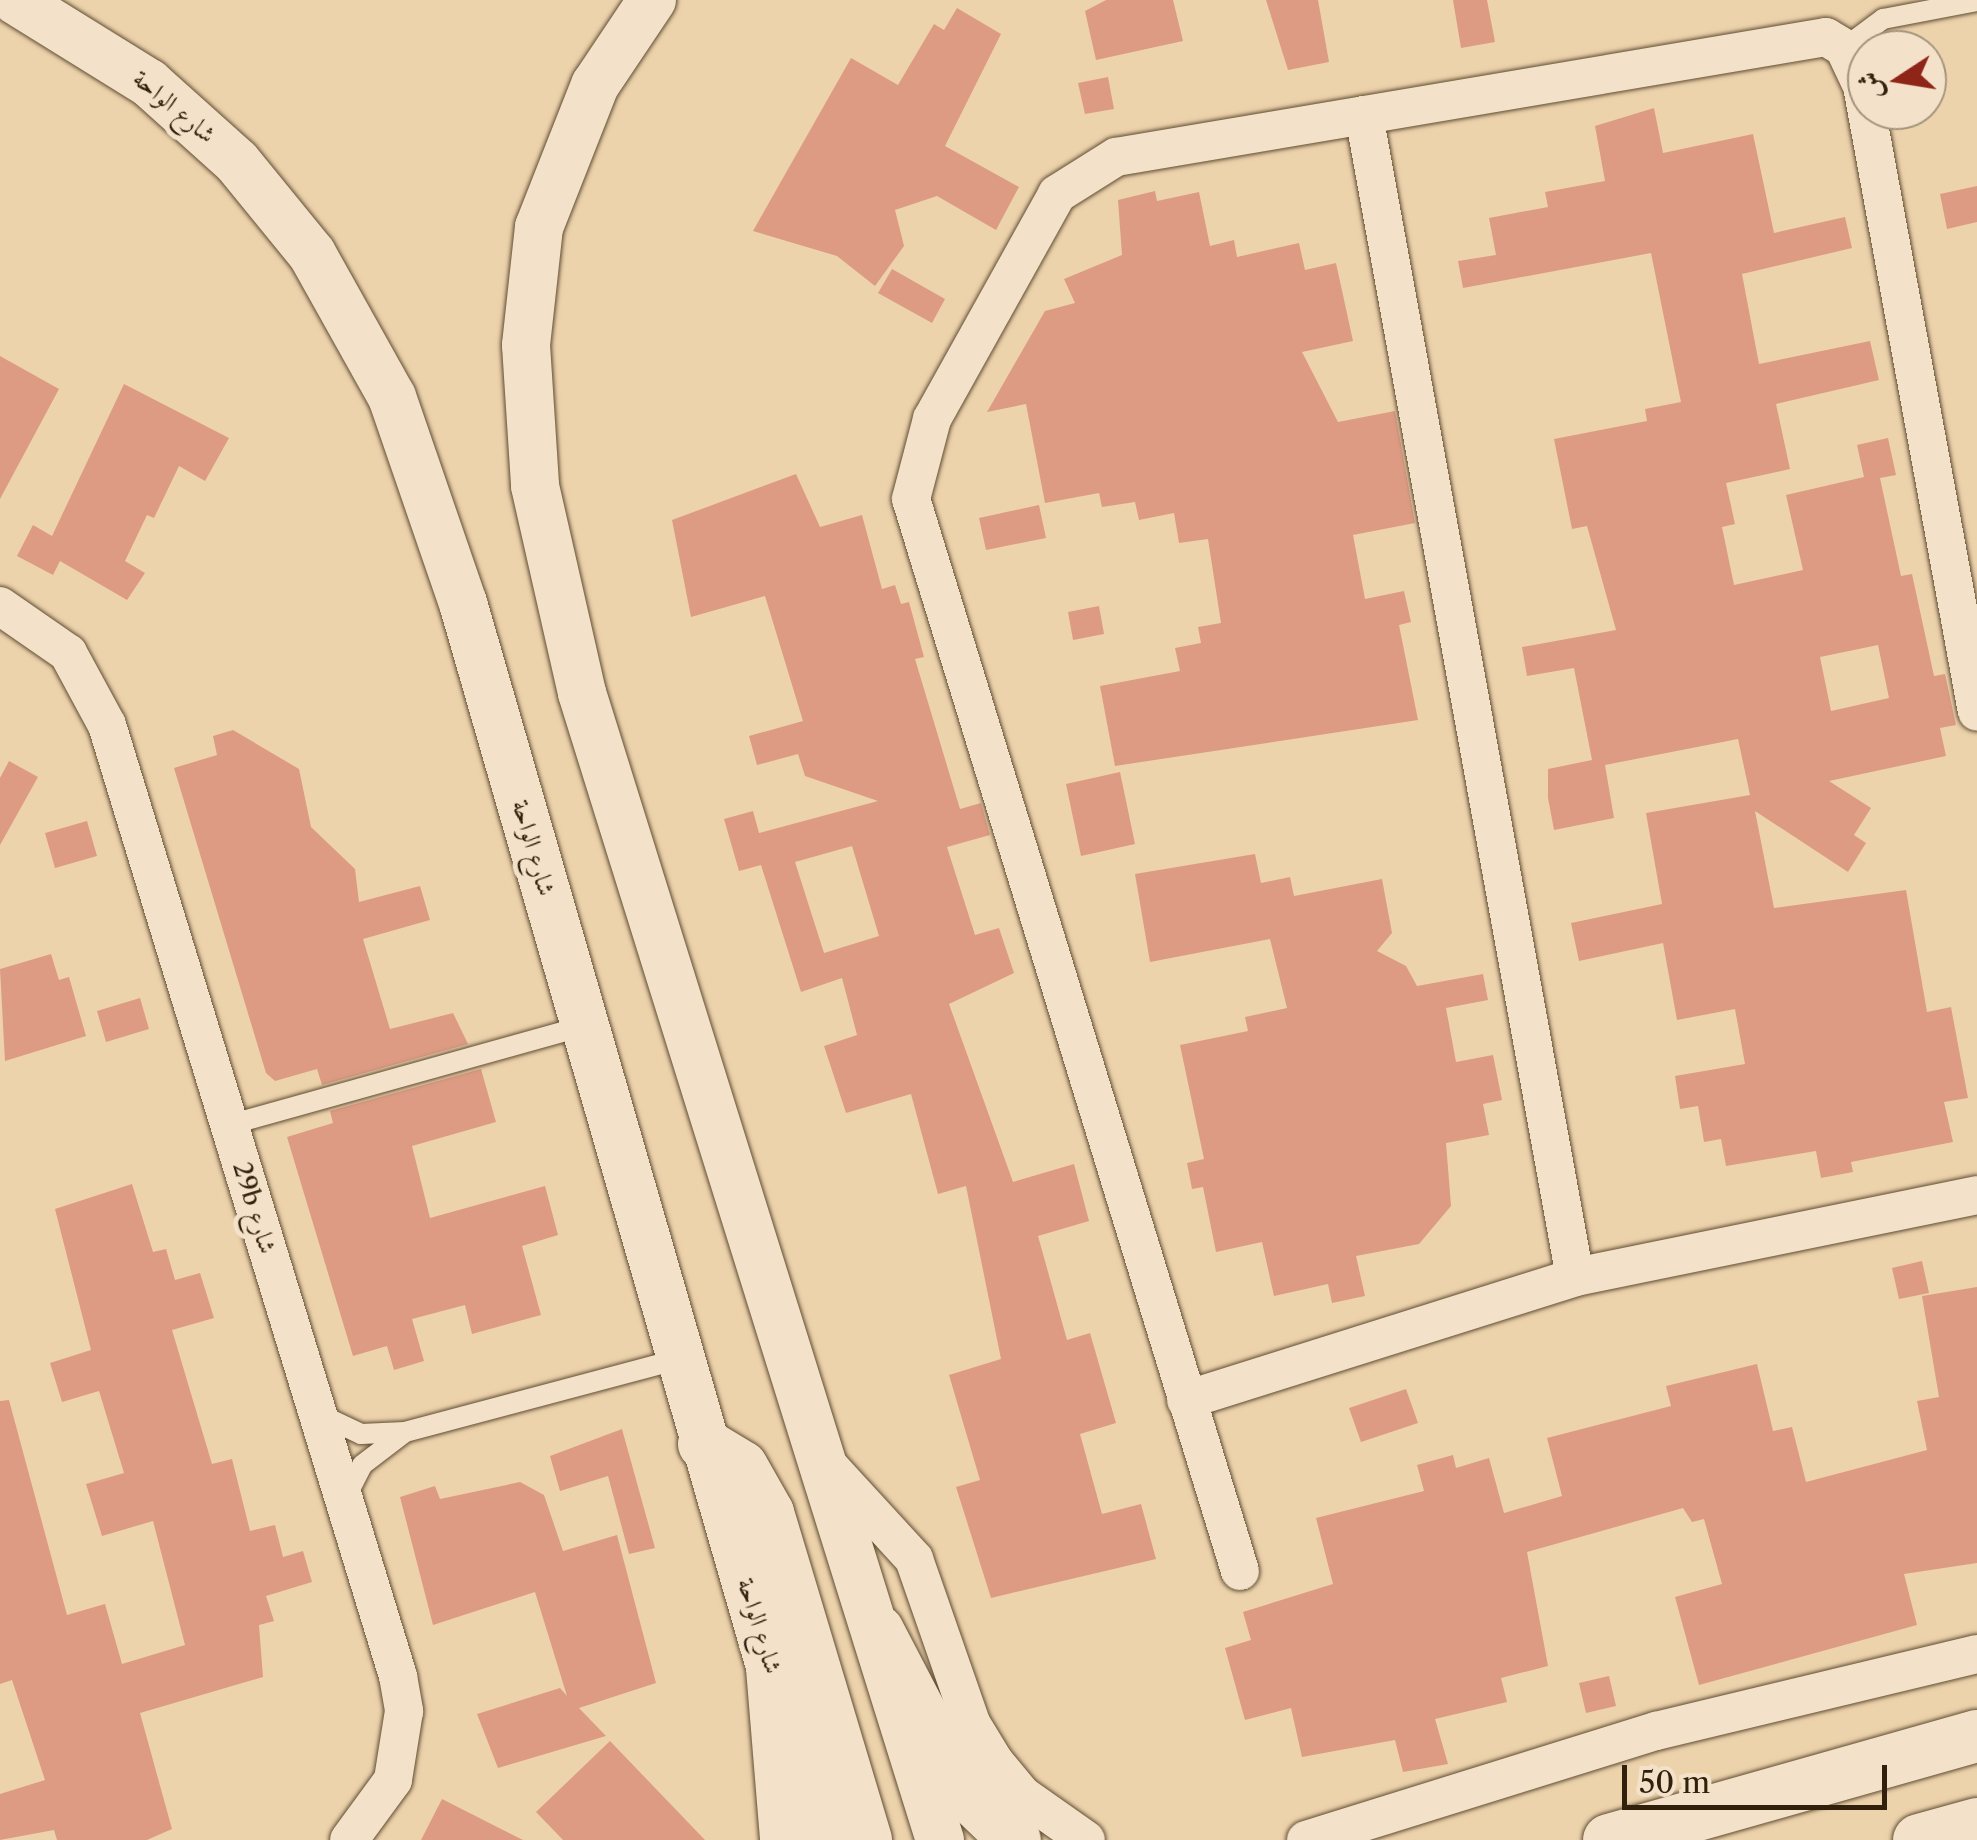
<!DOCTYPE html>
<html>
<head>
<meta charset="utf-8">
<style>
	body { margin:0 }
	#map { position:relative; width:1977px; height:1840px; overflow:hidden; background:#edd3ac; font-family:"Libre Caslon Text",Amiri,serif }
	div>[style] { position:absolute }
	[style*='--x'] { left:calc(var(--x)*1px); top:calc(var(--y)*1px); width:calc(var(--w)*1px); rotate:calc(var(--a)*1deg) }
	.building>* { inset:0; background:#dd9b84 }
	.roads { filter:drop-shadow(0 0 2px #604d33) drop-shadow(0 0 2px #604d33) }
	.service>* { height:20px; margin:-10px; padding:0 10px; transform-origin:10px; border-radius:10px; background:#f3e2c9 }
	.minor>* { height:38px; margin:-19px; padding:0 19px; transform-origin:19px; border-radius:19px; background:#f3e2c9 }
	.tertiary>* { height:48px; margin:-24px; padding:0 24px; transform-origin:24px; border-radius:24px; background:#f3e2c9 }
	.secondary>* { height:52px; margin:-26px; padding:0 26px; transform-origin:26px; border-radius:26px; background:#f3e2c9 }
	span { translate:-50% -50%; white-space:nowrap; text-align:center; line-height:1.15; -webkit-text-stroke:10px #f3e2c9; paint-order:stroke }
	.street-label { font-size:25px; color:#31200b }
	.north { position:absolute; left:1847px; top:30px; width:100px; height:100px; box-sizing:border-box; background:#f3e2c9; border:2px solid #a5947d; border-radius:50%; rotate:258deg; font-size:28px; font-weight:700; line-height:40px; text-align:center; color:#31200b }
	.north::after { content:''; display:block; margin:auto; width:35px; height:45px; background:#8f2418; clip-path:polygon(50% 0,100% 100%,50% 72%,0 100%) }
	.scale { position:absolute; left:1622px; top:1765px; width:265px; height:45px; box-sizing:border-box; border:5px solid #31200b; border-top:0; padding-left:12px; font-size:30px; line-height:35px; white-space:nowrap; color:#31200b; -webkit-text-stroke:8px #f3e2c9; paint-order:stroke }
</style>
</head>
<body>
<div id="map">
	<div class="building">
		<div style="clip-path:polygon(1106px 0,1173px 0,1183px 41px,1096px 60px,1085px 11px)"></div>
		<div style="clip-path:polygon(1266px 0,1318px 0,1329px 62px,1288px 70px)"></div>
		<div style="clip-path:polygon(1453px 0,1487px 0,1495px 42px,1461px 48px)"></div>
		<div style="clip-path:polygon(957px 8px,1001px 34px,945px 146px,1019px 187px,996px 230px,937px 196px,895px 210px,904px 246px,875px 286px,837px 256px,753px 231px,851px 58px,898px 85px,934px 24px,944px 30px)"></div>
		<div style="clip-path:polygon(1108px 77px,1114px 109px,1085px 114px,1078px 83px)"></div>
		<div style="clip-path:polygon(evenodd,1654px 108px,1663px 153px,1753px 134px,1774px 233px,1845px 217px,1852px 248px,1742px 274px,1759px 364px,1870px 341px,1879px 380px,1776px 404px,1790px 469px,1726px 483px,1735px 524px,1722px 527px,1734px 585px,1803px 570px,1786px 495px,1864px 477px,1857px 445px,1888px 438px,1896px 475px,1880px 478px,1901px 576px,1912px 574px,1934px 676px,1945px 674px,1956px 725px,1940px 728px,1946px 756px,1829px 781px,1871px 808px,1854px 835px,1866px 843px,1848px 872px,1755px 811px,1774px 908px,1906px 890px,1927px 1012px,1951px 1007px,1968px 1098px,1944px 1102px,1953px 1142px,1851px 1162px,1853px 1172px,1821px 1178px,1816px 1151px,1726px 1166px,1721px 1139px,1704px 1142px,1698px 1106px,1680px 1109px,1675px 1076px,1745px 1064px,1735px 1009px,1677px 1020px,1663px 943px,1579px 961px,1571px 923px,1662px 904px,1646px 813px,1750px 795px,1738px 739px,1605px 765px,1614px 818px,1554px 830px,1548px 798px,1548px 769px,1592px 760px,1574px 668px,1527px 676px,1522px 647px,1616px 630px,1587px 526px,1572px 529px,1554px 439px,1647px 421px,1645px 409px,1681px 402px,1651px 253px,1463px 288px,1458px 261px,1496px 255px,1489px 218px,1548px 207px,1545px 192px,1605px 181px,1595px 126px,1654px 108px,1878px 645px,1889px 698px,1831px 711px,1820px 657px,1878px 645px)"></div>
		<div style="clip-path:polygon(1977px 186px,1977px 222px,1947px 229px,1940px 194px)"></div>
		<div style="clip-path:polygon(1155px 191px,1157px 201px,1199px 192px,1210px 246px,1234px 240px,1237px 257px,1299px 243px,1305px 270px,1336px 263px,1353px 341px,1302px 352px,1338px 422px,1395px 411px,1415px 523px,1353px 535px,1365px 599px,1404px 591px,1411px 622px,1399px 625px,1418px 720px,1115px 766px,1100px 686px,1180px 671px,1175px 648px,1201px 643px,1198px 627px,1221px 623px,1208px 539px,1179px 543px,1174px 513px,1139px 520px,1135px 502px,1102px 507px,1099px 493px,1045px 503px,1026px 404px,987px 412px,1045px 311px,1075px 303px,1064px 279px,1122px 255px,1118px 200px)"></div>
		<div style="clip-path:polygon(892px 269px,945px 299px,932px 323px,878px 293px)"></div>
		<div style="clip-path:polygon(0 356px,59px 389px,0 499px)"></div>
		<div style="clip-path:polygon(124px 384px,229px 438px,205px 481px,179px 466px,154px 518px,147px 515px,125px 561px,145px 573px,127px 600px,60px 561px,53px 575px,17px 556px,33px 525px,52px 536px)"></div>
		<div style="clip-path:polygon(evenodd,796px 474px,820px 527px,862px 515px,882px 589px,895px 585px,901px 604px,909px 602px,924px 657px,915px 659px,960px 809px,981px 803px,990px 835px,947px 847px,975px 935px,999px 928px,1014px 973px,949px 1004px,1013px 1182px,1074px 1164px,1089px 1221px,1038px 1236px,1067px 1340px,1090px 1333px,1116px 1423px,1080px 1434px,1102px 1514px,1141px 1504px,1156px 1559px,991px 1598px,956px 1487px,980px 1480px,949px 1375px,1001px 1359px,966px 1186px,938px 1194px,911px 1094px,846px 1113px,824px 1046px,857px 1035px,842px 978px,801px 992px,761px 865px,739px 871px,724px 819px,753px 811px,759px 833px,878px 801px,805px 776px,798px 754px,757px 765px,749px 736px,803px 721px,765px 596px,691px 617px,672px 520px,796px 474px,852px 846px,879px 936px,824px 953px,795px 862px,852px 846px)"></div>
		<div style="clip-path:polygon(1039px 505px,1046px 538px,986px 550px,979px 518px)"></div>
		<div style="clip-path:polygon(1099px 606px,1104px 634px,1073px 640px,1068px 612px)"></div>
		<div style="clip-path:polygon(233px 730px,299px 769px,311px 827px,355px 869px,359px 902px,420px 886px,430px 920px,363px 939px,390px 1029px,453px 1013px,468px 1044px,322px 1085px,317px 1069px,275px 1081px,266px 1073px,174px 768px,217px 755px,213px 736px)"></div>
		<div style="clip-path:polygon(9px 761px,38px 777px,0 845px,0 778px)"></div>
		<div style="clip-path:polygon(1120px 772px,1135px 844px,1081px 856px,1066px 784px)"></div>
		<div style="clip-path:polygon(87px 821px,97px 856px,55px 868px,45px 833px)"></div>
		<div style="clip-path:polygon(1255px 854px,1261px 883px,1290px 877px,1294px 896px,1382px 879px,1392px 933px,1377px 951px,1406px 966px,1417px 986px,1483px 974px,1488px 1000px,1446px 1008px,1456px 1062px,1493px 1055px,1502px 1100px,1483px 1104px,1489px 1135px,1446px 1143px,1451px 1206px,1419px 1244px,1356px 1256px,1365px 1296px,1332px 1303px,1328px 1284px,1274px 1296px,1262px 1242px,1216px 1252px,1203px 1187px,1192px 1189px,1187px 1163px,1204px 1159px,1180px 1045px,1248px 1031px,1245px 1017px,1287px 1008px,1270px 939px,1150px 962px,1135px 874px)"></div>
		<div style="clip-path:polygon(51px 954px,59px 980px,69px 977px,86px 1036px,5px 1061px,0 969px)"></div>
		<div style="clip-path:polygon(140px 998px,149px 1029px,106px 1042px,97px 1011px)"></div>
		<div style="clip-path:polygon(481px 1069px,496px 1122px,412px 1146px,430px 1218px,545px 1186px,558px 1235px,522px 1246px,541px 1315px,472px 1334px,465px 1305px,412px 1319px,424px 1361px,394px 1370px,387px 1346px,353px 1356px,287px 1137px,333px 1123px,330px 1111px)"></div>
		<div style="clip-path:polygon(132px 1184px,153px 1252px,166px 1249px,175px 1280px,200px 1273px,214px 1318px,172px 1330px,212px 1464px,232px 1459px,250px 1531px,275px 1525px,283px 1557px,303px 1551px,312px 1582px,266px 1596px,274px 1621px,259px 1625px,263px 1677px,140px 1713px,172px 1829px,147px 1840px,57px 1840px,54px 1830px,0 1840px,0 1794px,45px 1780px,12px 1680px,0 1684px,0 1401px,9px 1400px,67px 1615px,105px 1604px,122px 1664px,185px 1645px,153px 1521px,102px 1536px,86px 1484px,124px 1473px,99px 1391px,62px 1402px,50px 1363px,91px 1350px,55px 1209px)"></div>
		<div style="clip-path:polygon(1922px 1261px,1929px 1293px,1899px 1299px,1892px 1268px)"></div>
		<div style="clip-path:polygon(1977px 1287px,1977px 1563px,1904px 1574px,1917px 1625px,1699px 1685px,1675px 1597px,1722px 1584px,1704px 1519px,1692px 1522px,1683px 1508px,1527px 1552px,1548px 1666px,1501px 1678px,1507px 1702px,1435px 1719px,1448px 1764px,1403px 1772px,1395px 1740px,1302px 1757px,1291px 1708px,1245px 1720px,1225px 1648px,1251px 1640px,1243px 1612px,1333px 1584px,1316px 1518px,1424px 1491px,1417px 1465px,1453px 1455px,1456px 1468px,1489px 1458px,1504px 1513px,1562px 1496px,1547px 1438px,1671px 1406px,1666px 1386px,1757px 1364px,1773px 1431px,1792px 1427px,1806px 1482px,1927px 1450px,1917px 1401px,1939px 1397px,1922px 1296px)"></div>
		<div style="clip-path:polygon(1406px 1389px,1418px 1423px,1361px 1442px,1349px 1408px)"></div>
		<div style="clip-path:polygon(622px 1429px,655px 1548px,629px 1554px,608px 1476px,560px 1491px,550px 1456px)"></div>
		<div style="clip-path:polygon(520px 1482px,544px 1495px,563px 1551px,617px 1535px,656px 1683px,579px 1708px,606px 1736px,498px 1768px,477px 1714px,560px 1688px,567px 1696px,535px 1592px,433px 1625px,400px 1497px,435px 1486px,440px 1499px)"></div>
		<div style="clip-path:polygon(1609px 1676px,1616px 1706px,1586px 1713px,1579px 1683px)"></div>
		<div style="clip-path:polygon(610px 1741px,705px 1840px,563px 1840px,536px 1812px)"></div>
		<div style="clip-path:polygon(442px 1799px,523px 1840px,421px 1840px)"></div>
	</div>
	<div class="roads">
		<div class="service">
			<div style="--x:1844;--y:48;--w:49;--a:-36.6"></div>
			<div style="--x:1883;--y:19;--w:96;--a:-10.8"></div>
			<div style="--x:229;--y:1125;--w:369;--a:-15.6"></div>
			<div style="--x:321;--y:1415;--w:44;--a:25.4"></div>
			<div style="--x:361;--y:1434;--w:44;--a:-2.6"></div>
			<div style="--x:405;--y:1432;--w:284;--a:-14.9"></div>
			<div style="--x:345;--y:1499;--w:38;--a:-63"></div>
			<div style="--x:362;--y:1465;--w:53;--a:-37.3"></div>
		</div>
		<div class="minor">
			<div style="--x:1364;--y:115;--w:1181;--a:79.71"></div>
			<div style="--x:0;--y:606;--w:83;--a:34.7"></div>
			<div style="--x:68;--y:653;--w:82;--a:61.6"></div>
			<div style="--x:107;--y:725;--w:995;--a:72.99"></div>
			<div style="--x:398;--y:1676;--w:36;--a:80"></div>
			<div style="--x:404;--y:1711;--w:70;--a:99.1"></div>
			<div style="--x:393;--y:1780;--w:74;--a:126.3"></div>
			<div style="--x:1186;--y:1400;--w:408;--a:-17.5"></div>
			<div style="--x:1575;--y:1277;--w:410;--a:-11.5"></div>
			<div style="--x:827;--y:1464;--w:129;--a:47.5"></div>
			<div style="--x:914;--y:1559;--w:174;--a:70.8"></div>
			<div style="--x:971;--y:1723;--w:44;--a:58.8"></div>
			<div style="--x:994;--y:1761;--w:44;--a:50.5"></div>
			<div style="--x:1022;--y:1795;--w:78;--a:35.1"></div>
			<div style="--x:1240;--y:1571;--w:1121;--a:-107.06"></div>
			<div style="--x:911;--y:499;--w:83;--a:-75.3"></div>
			<div style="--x:932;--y:419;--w:257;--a:-60.9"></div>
			<div style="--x:1057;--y:194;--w:70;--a:-32.1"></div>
			<div style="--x:1116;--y:157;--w:720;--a:-9.59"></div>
			<div style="--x:1826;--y:37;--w:21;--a:31"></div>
			<div style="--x:1844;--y:48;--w:42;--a:64.7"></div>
			<div style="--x:1862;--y:86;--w:636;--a:79.59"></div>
			<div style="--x:1306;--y:1840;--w:367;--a:-17.3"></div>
			<div style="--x:1656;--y:1731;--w:330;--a:-13.5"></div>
		</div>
		<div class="tertiary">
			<div style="--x:15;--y:0;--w:158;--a:31.8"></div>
			<div style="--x:149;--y:83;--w:118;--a:41.9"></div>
			<div style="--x:237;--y:162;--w:119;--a:50.8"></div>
			<div style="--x:312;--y:254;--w:164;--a:60.8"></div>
			<div style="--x:392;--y:397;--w:218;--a:71"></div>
			<div style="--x:463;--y:603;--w:1287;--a:73.9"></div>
			<div style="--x:652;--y:0;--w:102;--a:123.8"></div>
			<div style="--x:595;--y:85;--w:153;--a:111.5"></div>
			<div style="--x:539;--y:227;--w:119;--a:96.3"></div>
			<div style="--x:526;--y:345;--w:141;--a:86.3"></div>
			<div style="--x:535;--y:486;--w:212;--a:77.2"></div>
			<div style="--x:582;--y:693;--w:1202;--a:72.67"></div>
		</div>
		<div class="secondary">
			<div style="--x:704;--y:1444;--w:44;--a:31.2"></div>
			<div style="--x:742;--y:1467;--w:53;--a:60.5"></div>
			<div style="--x:768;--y:1513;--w:341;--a:73.3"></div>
			<div style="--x:878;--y:1631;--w:174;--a:62.5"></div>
			<div style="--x:958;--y:1785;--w:79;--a:44"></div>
			<div style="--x:772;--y:1668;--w:173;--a:85.3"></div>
			<div style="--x:1609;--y:1840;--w:382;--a:-15.8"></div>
			<div style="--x:1919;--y:1840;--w:60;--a:-15.4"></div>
		</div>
	</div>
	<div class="street-label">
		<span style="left:174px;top:107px;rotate:40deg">شارع الواحة</span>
		<span style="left:533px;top:848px;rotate:74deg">شارع الواحة</span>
		<span style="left:254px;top:1208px;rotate:73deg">29b شارع</span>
		<span style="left:759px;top:1626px;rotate:73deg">شارع الواحة</span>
	</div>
	<div class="north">ش</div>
	<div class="scale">50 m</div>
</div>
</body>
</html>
